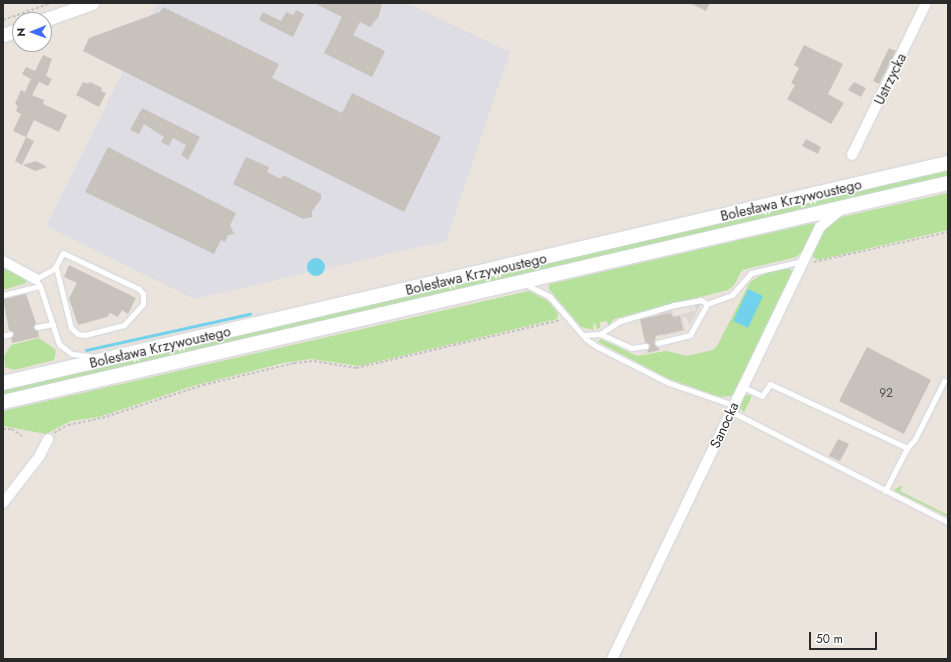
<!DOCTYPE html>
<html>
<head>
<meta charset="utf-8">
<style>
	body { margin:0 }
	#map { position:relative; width:951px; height:662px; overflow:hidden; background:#ebe4dc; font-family:Jost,sans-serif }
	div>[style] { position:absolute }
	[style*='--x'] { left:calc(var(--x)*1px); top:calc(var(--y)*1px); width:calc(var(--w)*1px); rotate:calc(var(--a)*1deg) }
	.industrial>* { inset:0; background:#dedde4 }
	.green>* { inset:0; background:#b6e19a }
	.plaza>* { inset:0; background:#dcd7d3 }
	.water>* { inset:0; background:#72d2eb }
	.round { border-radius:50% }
	.stream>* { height:2.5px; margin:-1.25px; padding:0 1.25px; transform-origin:1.25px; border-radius:1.25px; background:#72d2eb }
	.building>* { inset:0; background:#c7c2bb }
	.path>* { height:1.5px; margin-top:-0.75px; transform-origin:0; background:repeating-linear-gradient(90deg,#c3c3c3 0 3px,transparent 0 5px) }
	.roads { filter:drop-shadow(0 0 1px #d1d6e2) drop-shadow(0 0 1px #d1d6e2) }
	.service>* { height:5px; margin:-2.5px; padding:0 2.5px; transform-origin:2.5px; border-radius:2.5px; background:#fff }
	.minor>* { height:10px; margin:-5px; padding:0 5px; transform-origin:5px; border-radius:5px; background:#fff }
	.tertiary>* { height:13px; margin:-6.5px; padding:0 6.5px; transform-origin:6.5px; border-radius:6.5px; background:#fff }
	.secondary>* { height:14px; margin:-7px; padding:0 7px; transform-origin:7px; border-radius:7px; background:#fff }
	span { translate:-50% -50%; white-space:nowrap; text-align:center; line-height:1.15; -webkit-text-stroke:3px #fff; paint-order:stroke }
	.number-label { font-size:12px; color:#51504e }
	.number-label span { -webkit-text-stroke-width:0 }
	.street-label { font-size:14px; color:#2a2a2a }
	.frame { position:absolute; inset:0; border:4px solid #2a2a2a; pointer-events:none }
	.north { position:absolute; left:12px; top:12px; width:40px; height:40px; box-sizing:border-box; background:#fff; border:1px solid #aaa; border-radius:50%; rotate:269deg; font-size:11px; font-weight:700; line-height:16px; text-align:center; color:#2a2a2a }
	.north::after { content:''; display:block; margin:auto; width:14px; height:18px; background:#416df4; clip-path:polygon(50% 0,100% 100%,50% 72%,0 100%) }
	.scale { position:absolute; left:809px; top:632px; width:68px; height:18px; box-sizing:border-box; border:2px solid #2a2a2a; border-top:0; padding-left:5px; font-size:12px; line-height:14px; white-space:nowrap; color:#2a2a2a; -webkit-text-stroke:3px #fff; paint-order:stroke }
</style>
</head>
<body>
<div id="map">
	<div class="industrial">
		<div style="clip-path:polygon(157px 3px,407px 3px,510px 52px,446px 241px,194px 299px,46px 226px)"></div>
	</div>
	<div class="green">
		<div style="clip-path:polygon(948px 169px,948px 179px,3px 397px,3px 388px)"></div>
		<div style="clip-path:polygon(948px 193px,948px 230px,818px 260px,810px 255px,823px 230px,837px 218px)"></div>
		<div style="clip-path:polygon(813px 223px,816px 225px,803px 251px,796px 257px,742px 270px,734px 285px,728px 290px,614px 319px,608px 326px,607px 321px,600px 322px,600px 328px,597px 329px,595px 323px,593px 324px,594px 330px,581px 327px,548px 288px,550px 284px)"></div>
		<div style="clip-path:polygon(3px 266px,26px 278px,26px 283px,3px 290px)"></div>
		<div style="clip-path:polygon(789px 268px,793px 272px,735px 392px,731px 396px,720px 397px,669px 379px,598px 342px,601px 339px,637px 356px,666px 351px,687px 356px,713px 350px,717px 346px,750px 282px,765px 273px)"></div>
		<div style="clip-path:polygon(529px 291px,548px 301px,558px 313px,557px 319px,359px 366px,311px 359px,283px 363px,193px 386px,99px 417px,71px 421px,46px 434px,3px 426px,3px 411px)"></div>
		<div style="clip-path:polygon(39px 338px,56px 350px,54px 360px,14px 370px,5px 367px,4px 356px,11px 345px)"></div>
		<div style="clip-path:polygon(748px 395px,752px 396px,744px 412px,738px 406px,743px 396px)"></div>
		<div style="clip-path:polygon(903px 485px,900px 491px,948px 515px,948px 517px,893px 490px)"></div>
	</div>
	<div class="plaza">
		<div style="clip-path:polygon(evenodd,701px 303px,690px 326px,686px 317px,682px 318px,685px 331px,662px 336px,658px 314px,671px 309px,674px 316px,691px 312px,690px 305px,692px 311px,696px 311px,695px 304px,701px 303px,671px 313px,672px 317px,680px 316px,683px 330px,664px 334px,660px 316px,671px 313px)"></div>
	</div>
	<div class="water">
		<div class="round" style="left:307px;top:258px;width:18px;height:18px"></div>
		<div style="clip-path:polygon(748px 289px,763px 296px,748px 328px,733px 321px)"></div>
	</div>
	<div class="stream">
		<div style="--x:86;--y:350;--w:168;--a:-12.4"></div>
	</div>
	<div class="building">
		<div style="clip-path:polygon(314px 3px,382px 3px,379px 16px,370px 27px,360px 22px,353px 35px,385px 51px,372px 77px,324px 53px,342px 17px)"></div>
		<div style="clip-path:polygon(690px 3px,710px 3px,706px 11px)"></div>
		<div style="clip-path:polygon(163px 7px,279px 64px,272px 78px,342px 113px,352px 93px,441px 137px,404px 212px,83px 51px,89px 38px,160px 12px)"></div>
		<div style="clip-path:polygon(296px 10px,304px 14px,293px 37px,259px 20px,263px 12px,281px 21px,286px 12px,293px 15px)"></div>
		<div style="clip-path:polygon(804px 45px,843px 64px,828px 94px,844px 103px,831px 124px,787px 99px,795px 85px,791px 83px,799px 68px,794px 65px)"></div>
		<div style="clip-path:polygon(889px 48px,896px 51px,879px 84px,873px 81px)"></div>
		<div style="clip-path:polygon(43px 55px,52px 59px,46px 76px,52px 79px,48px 86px,39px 82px,32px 95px,44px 100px,43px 104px,67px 115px,59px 132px,34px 120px,26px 137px,13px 131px,21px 114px,16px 111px,18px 106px,15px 104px,21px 90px,25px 92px,31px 79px,22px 74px,26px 67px,35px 71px)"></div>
		<div style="clip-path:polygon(83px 82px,88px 84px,90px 82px,102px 88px,101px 91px,106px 93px,99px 107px,76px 95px)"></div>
		<div style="clip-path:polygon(854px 82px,866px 88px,861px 97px,848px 90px)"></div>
		<div style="clip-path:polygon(142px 108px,200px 137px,188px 160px,181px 155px,186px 145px,173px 138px,169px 146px,161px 142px,164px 137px,144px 124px,139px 134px,130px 130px)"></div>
		<div style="clip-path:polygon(26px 137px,34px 141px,22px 165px,15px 161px)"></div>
		<div style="clip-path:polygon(806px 139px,821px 147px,818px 154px,802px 146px)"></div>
		<div style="clip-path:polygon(108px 147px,236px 213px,230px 225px,234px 234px,228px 235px,225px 242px,221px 240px,214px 254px,85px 192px)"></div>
		<div style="clip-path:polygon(246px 157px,269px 167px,267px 172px,281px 179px,283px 175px,321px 194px,321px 199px,312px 211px,312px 217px,303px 219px,233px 184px)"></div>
		<div style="clip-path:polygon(36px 161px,47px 167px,35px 171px,23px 165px)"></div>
		<div style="clip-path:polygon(69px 265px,136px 298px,128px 314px,122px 310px,118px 317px,110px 313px,107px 317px,78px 325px,69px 298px,77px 283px,64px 277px)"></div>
		<div style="clip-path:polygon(26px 294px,36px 323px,33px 328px,38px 331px,39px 337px,12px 343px,11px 338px,14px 333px,9px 330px,3px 299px)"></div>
		<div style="clip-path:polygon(671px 313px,672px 317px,680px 316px,683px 330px,656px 336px,654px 344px,660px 350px,647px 353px,650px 345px,645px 342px,640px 319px)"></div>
		<div style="clip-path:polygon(867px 347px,931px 380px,904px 434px,839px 401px)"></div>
		<div style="clip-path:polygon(838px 439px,849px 444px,840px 461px,829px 456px)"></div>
	</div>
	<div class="path">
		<div style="--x:3;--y:20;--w:51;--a:-19.5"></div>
		<div style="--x:814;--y:262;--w:137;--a:-12.6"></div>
		<div style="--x:3;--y:429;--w:9;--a:0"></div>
		<div style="--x:12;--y:429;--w:12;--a:35"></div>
		<div style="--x:54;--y:433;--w:16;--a:-30"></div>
		<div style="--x:68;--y:425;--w:35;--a:-12"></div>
		<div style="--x:102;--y:418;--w:106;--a:-18.1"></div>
		<div style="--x:203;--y:385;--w:94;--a:-13.6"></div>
		<div style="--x:294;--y:363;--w:20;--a:-6"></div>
		<div style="--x:314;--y:361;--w:43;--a:9.5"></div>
		<div style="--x:356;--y:368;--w:210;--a:-13.2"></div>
	</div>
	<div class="roads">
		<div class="service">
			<div style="--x:527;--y:285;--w:25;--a:27"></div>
			<div style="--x:549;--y:296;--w:57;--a:49.3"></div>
			<div style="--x:586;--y:339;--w:14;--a:34"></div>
			<div style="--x:598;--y:347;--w:80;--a:26.9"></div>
			<div style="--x:669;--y:383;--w:68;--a:19"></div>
			<div style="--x:40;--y:286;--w:9;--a:-126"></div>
			<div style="--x:35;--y:279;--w:21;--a:-28"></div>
			<div style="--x:54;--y:269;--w:18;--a:-61"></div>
			<div style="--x:63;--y:253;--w:84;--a:25.3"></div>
			<div style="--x:139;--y:289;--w:6;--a:51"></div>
			<div style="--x:143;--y:294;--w:10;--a:90"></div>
			<div style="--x:143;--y:304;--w:28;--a:132"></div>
			<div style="--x:124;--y:325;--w:40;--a:165.6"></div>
			<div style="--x:85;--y:335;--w:7;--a:-172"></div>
			<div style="--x:78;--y:334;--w:9;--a:-139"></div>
			<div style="--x:71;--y:328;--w:63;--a:-103.8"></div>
			<div style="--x:3;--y:295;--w:38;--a:-14"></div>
			<div style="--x:40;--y:286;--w:61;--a:71.9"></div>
			<div style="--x:59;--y:344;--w:16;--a:38"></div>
			<div style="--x:72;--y:354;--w:18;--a:6"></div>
			<div style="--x:37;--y:327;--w:16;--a:-11"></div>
			<div style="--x:600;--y:334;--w:34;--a:24"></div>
			<div style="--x:631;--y:348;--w:15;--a:-8"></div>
			<div style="--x:583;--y:335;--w:17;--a:-3"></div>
			<div style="--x:600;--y:334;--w:24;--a:-33"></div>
			<div style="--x:620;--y:321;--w:56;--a:-16.5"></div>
			<div style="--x:674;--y:305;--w:27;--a:-10"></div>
			<div style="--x:701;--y:300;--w:7;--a:34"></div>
			<div style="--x:3;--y:336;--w:7;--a:-16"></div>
			<div style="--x:658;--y:343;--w:33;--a:-14"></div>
			<div style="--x:690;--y:335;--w:35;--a:-61"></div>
			<div style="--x:707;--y:304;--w:27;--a:-20"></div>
			<div style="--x:732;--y:295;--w:29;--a:-49"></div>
			<div style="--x:751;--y:273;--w:52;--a:-13.2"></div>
			<div style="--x:743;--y:387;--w:21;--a:25"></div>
			<div style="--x:762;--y:396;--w:14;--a:-56"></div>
			<div style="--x:770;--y:384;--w:151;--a:25"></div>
			<div style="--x:730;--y:411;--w:245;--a:27"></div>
			<div style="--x:885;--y:491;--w:48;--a:-62.9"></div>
			<div style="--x:907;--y:448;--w:12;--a:-48"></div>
			<div style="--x:915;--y:439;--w:65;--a:-63.4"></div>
		</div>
		<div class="minor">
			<div style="--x:852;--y:155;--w:169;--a:-64"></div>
			<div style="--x:3;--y:261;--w:37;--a:29"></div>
			<div style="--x:3;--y:503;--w:58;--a:-52"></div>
			<div style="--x:39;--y:457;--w:20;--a:-63"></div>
			<div style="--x:612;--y:659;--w:479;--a:-64.3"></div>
			<div style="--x:820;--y:227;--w:25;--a:-40"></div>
		</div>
		<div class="tertiary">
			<div style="--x:44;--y:20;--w:51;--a:-19.5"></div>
			<div style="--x:3;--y:35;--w:18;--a:-19"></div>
		</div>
		<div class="secondary">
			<div style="--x:3;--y:383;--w:970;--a:-13.11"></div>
			<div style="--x:3;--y:402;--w:970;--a:-13.05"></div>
		</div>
	</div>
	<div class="number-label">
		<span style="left:886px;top:394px">92</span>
	</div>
	<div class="street-label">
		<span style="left:890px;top:79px;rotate:-64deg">Ustrzycka</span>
		<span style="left:791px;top:200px;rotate:-13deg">Bolesława Krzywoustego</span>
		<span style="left:476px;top:274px;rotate:-13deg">Bolesława Krzywoustego</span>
		<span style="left:160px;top:347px;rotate:-13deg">Bolesława Krzywoustego</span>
		<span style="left:724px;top:425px;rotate:-65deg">Sanocka</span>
	</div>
	<div class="frame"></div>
	<div class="north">N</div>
	<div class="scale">50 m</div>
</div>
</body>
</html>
